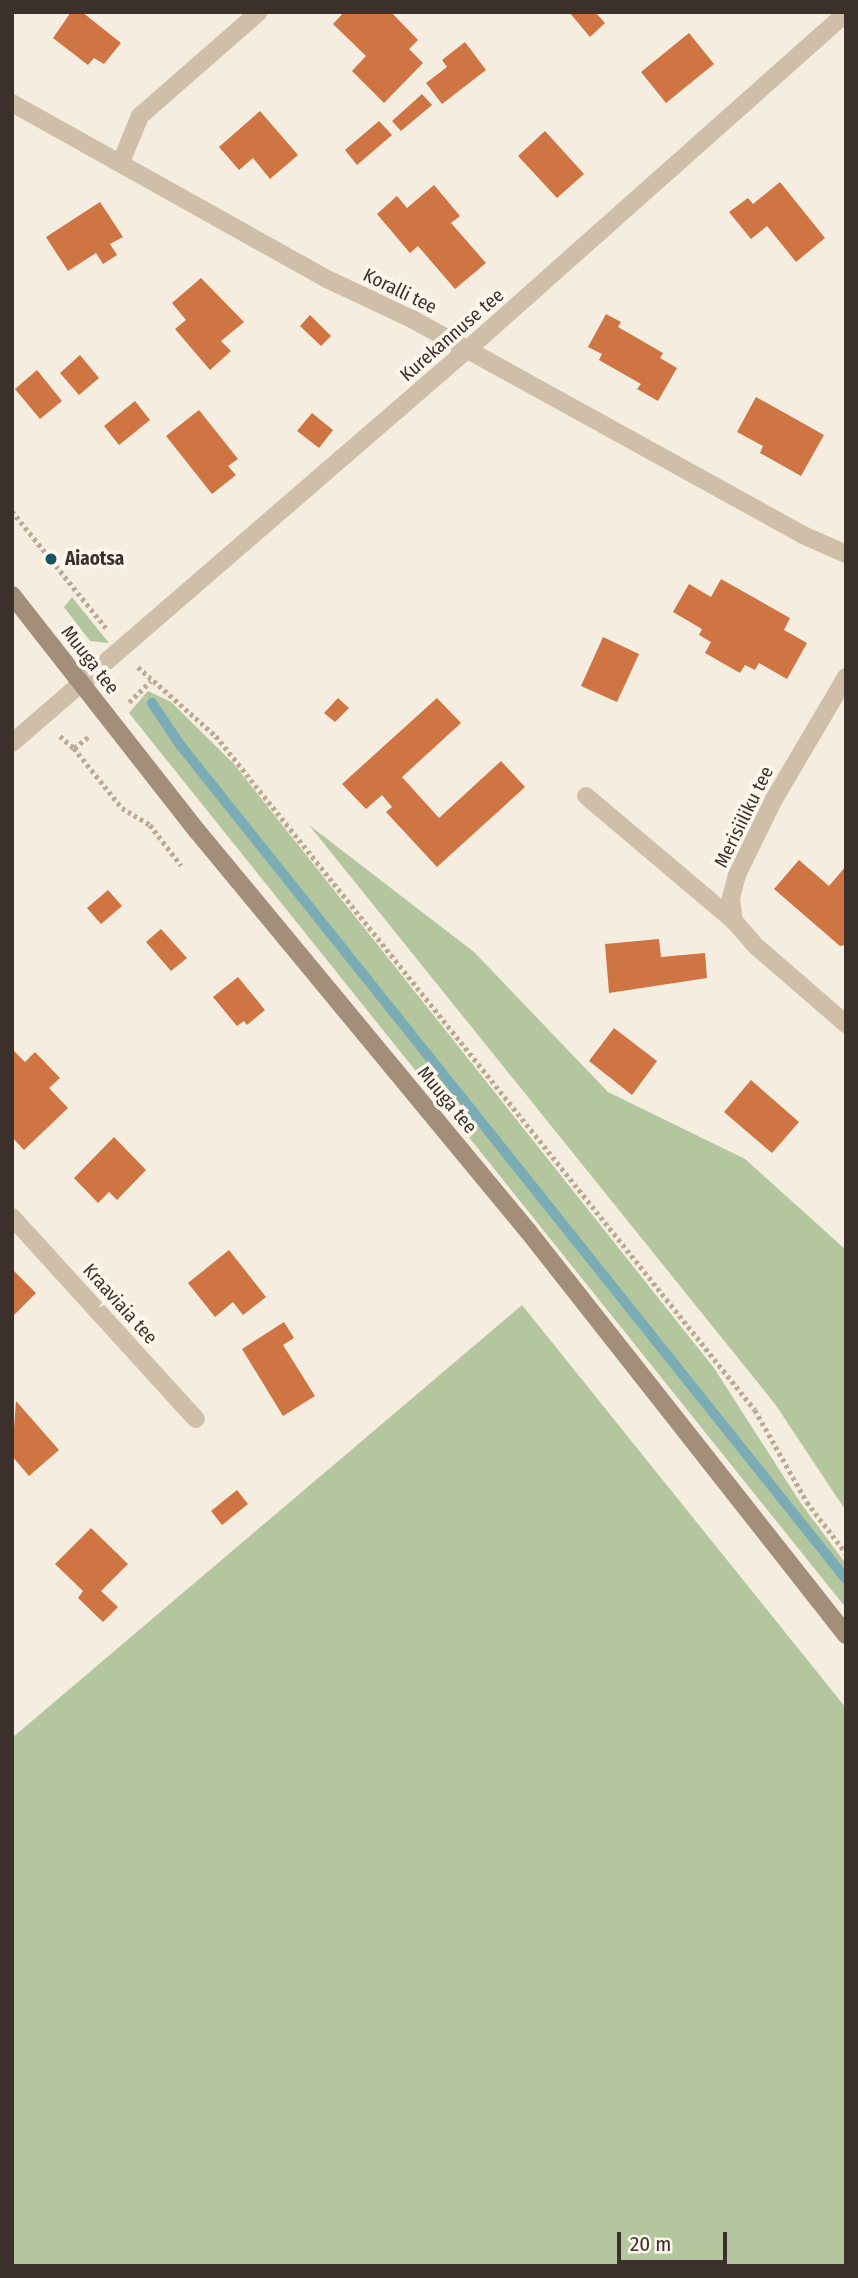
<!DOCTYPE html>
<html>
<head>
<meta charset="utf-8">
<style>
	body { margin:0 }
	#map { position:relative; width:858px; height:2278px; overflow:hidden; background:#f5eddf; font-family:"Fira Sans Condensed",sans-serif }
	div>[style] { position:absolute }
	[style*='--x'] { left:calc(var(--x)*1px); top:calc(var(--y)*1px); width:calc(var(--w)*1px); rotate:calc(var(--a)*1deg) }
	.green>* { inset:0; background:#b3c69d }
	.stream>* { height:10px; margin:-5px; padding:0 5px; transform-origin:5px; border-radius:5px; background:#7babb5 }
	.building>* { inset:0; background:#cf7543 }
	.path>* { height:4.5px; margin-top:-2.25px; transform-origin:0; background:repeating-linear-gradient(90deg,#bba993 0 3.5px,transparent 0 7px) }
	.street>* { height:18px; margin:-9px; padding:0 9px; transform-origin:9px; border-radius:9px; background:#cfbfa9 }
	.secondary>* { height:18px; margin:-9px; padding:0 9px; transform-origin:9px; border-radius:9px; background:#a38e7a }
	.dots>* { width:19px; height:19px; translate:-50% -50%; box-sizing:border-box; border:4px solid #fcf6ec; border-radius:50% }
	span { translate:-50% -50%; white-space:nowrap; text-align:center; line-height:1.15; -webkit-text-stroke:7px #fcf6ec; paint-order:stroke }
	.street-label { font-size:19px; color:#3b312a }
	.poi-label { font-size:19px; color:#3b312a; font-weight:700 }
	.left { translate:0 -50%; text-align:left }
	.frame { position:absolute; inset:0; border:14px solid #3b312a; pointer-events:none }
	.scale { position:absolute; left:617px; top:2232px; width:110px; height:32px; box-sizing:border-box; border:4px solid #3b312a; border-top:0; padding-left:9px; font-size:21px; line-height:24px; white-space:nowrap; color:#3b312a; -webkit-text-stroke:5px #fcf6ec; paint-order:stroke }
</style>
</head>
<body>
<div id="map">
	<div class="green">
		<div style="clip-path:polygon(72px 597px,109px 643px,90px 641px,64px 607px)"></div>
		<div style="clip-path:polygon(148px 691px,171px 702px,233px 763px,714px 1368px,800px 1502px,846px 1564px,846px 1608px,129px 713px)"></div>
		<div style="clip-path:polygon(309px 825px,474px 952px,608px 1092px,745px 1159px,846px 1250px,846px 1511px,775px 1404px)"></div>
		<div style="clip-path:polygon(522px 1305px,846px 1708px,846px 2266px,12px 2266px,12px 1738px)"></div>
	</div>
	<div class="stream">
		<div style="--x:152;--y:703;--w:52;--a:56"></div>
		<div style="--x:181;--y:746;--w:1066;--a:51.4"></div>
	</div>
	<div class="building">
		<div style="clip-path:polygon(71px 12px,82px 12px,121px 43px,104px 64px,94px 58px,88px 65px,53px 38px)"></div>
		<div style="clip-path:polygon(344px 12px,391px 12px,418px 40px,409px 49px,423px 63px,384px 103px,352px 71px,366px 56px,333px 24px)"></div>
		<div style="clip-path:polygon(569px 12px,595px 12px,605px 23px,590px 37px)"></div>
		<div style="clip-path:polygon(689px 33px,714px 64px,666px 103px,641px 72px)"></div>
		<div style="clip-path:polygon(465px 42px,486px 70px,442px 104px,426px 83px,447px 67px,442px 60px)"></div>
		<div style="clip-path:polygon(422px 94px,432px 105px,401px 131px,392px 121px)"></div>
		<div style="clip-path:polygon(260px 111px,298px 155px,270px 179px,253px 158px,239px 170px,219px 147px)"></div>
		<div style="clip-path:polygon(379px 121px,392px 135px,357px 165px,345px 150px)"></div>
		<div style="clip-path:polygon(545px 131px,584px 174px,557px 198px,518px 156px)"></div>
		<div style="clip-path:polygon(780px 182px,825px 238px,796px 262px,767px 226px,751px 239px,729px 212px,748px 198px,753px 204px)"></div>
		<div style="clip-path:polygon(434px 185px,460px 216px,451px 223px,486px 263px,455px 289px,418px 246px,410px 253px,377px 214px,397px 196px,407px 208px)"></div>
		<div style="clip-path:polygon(100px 202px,123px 237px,110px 244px,117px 255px,103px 264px,96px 253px,68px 271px,46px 237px)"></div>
		<div style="clip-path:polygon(201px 278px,244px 322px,221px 341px,231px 351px,210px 370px,175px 329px,186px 320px,172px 303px)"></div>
		<div style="clip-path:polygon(606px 314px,621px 322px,618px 327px,663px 353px,660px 358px,677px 368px,658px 401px,637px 389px,641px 384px,599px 360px,602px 354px,588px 347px)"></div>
		<div style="clip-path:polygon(310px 315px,331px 336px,321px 346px,300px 326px)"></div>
		<div style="clip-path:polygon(80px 355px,99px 378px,79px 395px,60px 373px)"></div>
		<div style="clip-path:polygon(37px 370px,62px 401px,40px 419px,15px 389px)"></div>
		<div style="clip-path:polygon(756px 397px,824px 435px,801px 476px,760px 453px,763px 446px,737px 432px)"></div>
		<div style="clip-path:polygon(135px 401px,150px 420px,119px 445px,104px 426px)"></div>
		<div style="clip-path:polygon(199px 410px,238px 459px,228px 466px,236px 475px,212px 494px,166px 436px)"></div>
		<div style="clip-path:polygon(312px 413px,333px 430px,319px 448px,297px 431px)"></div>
		<div style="clip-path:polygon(721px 579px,790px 618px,784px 630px,807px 643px,787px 679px,759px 663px,755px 670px,745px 665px,740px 673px,705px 653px,711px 642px,699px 635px,702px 629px,673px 612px,689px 584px,711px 597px)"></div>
		<div style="clip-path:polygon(603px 637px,639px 654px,617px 702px,581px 686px)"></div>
		<div style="clip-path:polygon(338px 698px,349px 708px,335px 722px,324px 713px)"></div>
		<div style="clip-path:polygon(437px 698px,461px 723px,402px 777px,439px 818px,501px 761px,525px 787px,437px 867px,386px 812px,392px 807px,382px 795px,366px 809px,342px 784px)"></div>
		<div style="clip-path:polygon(799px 860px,829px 886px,846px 866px,846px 945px,840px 946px,774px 889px)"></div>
		<div style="clip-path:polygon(108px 890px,122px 906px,101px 924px,87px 908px)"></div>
		<div style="clip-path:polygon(161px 929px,187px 958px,171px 971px,146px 942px)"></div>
		<div style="clip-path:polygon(659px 939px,661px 957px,705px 953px,707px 978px,609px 993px,605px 944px)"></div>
		<div style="clip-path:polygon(238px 977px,265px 1010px,247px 1025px,244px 1021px,237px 1026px,213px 997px)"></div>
		<div style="clip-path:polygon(614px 1028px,657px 1061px,632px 1095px,589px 1061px)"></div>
		<div style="clip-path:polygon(12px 1049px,25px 1062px,35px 1052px,60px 1078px,49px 1088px,68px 1108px,24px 1150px,12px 1137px)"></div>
		<div style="clip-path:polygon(751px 1080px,799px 1122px,772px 1153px,724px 1112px)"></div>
		<div style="clip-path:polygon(114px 1137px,146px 1170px,117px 1200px,109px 1192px,98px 1203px,74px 1178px)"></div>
		<div style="clip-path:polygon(229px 1250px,266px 1297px,243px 1315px,233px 1302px,215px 1317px,188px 1283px)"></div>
		<div style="clip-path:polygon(14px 1271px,36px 1293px,12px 1317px,12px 1273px)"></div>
		<div style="clip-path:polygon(284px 1322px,294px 1338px,283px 1345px,315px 1396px,283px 1416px,242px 1349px)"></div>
		<div style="clip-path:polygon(16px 1401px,59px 1450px,29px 1476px,12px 1456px)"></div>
		<div style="clip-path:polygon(237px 1490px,248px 1504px,222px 1525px,211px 1511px)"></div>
		<div style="clip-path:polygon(91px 1528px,128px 1564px,101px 1591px,118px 1607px,103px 1622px,78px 1598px,83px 1591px,55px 1564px)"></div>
	</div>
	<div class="path">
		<div style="--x:12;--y:511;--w:150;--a:51.2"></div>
		<div style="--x:138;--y:667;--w:104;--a:41.5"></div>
		<div style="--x:216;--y:736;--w:863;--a:51.35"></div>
		<div style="--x:755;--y:1410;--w:106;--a:60.5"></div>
		<div style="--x:807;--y:1502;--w:64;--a:52.6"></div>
		<div style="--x:129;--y:702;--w:30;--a:-44"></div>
		<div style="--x:60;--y:736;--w:18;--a:41"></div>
		<div style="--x:74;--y:748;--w:18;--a:-38"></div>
		<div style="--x:74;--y:748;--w:77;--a:51.3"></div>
		<div style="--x:122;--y:808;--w:33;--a:31"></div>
		<div style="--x:150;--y:825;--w:51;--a:52.2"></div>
	</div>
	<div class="street">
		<div style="--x:12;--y:103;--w:361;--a:29.2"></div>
		<div style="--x:327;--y:279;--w:94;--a:25.2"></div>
		<div style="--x:412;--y:319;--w:447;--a:28.9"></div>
		<div style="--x:803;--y:535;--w:47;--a:23.8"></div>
		<div style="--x:121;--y:162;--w:50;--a:-67.6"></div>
		<div style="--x:140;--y:116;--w:158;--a:-41.2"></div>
		<div style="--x:846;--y:677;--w:142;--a:120.5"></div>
		<div style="--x:774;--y:799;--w:85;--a:116"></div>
		<div style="--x:737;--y:875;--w:24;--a:105"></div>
		<div style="--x:731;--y:898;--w:23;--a:83"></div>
		<div style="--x:734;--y:921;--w:35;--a:49"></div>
		<div style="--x:757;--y:947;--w:118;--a:40.9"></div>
		<div style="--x:12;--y:743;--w:603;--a:-40.83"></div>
		<div style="--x:468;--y:349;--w:506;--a:-41.63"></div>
		<div style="--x:586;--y:796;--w:194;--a:40.2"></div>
		<div style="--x:12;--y:1217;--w:273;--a:47.7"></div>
	</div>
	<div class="secondary">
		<div style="--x:12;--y:595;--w:301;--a:51.9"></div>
		<div style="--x:198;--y:832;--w:518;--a:50.41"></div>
		<div style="--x:528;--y:1231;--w:514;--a:51.79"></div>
	</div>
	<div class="dots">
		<div style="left:51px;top:559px;background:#1b5461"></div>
	</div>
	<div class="street-label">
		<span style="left:400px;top:291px;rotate:26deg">Koralli tee</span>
		<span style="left:452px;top:335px;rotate:-41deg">Kurekannuse tee</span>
		<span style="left:90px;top:660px;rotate:52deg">Muuga tee</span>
		<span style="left:744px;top:817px;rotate:-64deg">Merisiiliku tee</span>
		<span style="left:447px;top:1100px;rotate:50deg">Muuga tee</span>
		<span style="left:120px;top:1304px;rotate:48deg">Kraaviaia tee</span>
	</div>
	<div class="poi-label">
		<span class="left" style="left:65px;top:559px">Aiaotsa</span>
	</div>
	<div class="frame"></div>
	<div class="scale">20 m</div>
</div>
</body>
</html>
